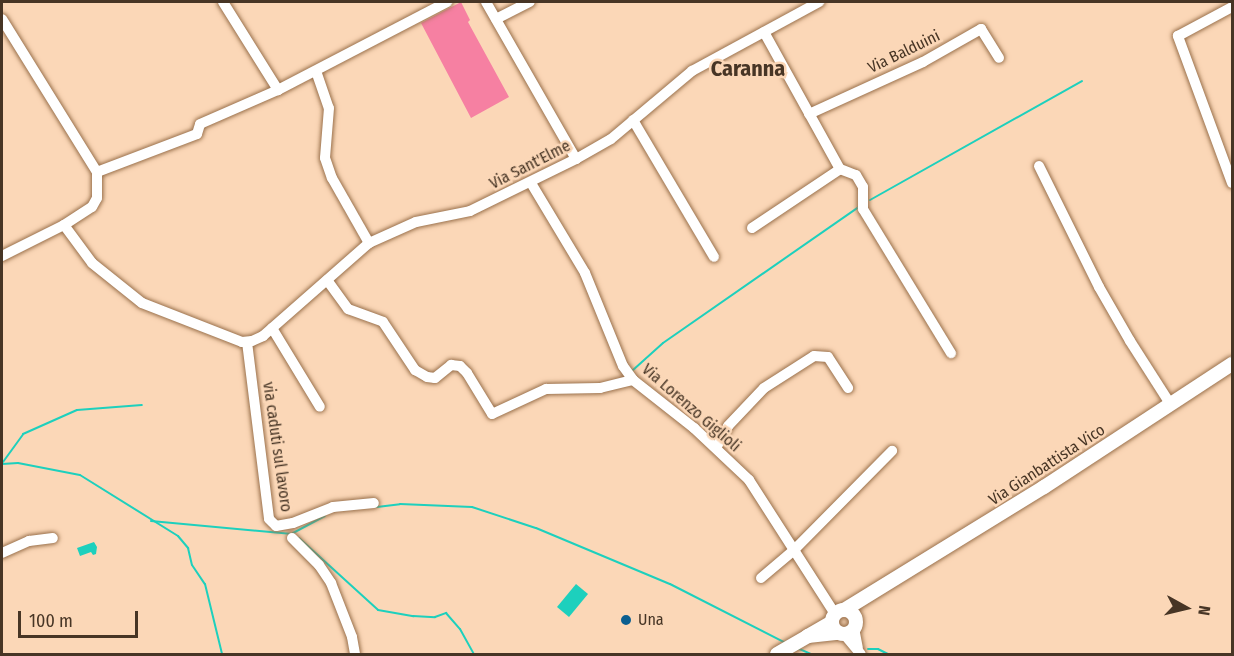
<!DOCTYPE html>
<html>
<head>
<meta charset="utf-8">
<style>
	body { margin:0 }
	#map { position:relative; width:1234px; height:656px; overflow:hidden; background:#fbd7b7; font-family:"Fira Sans Condensed",sans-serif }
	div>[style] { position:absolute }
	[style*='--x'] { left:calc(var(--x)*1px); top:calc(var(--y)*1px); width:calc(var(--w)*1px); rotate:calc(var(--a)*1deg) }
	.green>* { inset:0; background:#f680a2 }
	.water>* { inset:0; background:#1dd0bd }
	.stream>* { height:2px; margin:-1px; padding:0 1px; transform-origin:1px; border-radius:1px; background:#1dd0bd }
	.roads { filter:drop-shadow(0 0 2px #9a714c) drop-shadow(0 0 2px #9a714c) }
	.minor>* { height:10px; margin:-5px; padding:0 5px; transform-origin:5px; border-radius:5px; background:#fff }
	.major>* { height:14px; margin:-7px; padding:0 7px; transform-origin:7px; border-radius:7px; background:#fff }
	.major>.ring { margin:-7px; padding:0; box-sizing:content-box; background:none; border:14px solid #fff; border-radius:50% }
	.dots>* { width:16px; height:16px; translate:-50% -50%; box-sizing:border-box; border:3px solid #fbd7b7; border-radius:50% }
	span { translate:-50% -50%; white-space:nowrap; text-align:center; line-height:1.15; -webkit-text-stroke:5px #fbd7b7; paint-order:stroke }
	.street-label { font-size:16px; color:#473525 }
	.poi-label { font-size:16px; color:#473525 }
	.left { translate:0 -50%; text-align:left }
	.district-label { font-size:22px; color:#473525; font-weight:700 }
	.frame { position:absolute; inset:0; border:3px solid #473525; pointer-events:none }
	.north { position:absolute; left:1156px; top:578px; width:60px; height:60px; -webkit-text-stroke:4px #fbd7b7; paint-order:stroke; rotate:98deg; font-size:16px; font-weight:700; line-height:24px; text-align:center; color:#473525 }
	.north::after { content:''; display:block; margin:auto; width:21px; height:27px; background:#473525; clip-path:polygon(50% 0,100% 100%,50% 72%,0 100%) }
	.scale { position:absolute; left:18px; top:611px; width:120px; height:27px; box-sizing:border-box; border:3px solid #473525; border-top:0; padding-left:8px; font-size:18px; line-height:21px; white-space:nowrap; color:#473525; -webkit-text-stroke:4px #fbd7b7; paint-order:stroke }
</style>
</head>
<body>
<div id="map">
	<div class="green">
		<div style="clip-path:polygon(461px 2px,470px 20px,468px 22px,509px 97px,471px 118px,421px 23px)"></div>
	</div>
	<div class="water">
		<div style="clip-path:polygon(94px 542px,97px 547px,96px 554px,93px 555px,91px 552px,80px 556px,77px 548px)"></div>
		<div style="clip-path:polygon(576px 584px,588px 594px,569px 617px,557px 607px)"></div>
	</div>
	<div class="stream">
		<div style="--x:870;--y:200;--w:243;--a:-29.3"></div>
		<div style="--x:633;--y:370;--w:40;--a:-42"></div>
		<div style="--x:663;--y:343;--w:239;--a:-34.8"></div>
		<div style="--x:3;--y:462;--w:34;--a:-54"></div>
		<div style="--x:23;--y:434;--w:59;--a:-24"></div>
		<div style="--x:77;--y:410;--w:65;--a:-4.4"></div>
		<div style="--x:2;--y:464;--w:16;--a:-4"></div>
		<div style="--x:18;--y:463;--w:63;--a:11"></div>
		<div style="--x:80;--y:475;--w:115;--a:31.9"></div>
		<div style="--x:178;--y:536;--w:16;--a:50"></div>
		<div style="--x:188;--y:548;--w:17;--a:77"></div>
		<div style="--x:192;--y:565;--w:23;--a:56"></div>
		<div style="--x:205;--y:584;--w:72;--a:76.3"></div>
		<div style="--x:377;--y:507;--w:23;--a:-7"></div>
		<div style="--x:400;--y:504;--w:72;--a:2.4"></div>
		<div style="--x:472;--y:507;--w:67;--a:18.2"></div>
		<div style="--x:536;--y:528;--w:145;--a:22.7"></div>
		<div style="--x:670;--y:584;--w:128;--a:27"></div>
		<div style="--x:151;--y:521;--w:142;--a:5.3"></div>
		<div style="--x:293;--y:533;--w:36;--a:-28"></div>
		<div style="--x:299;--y:538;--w:107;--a:42.3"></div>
		<div style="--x:378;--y:610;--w:36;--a:10"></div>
		<div style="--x:413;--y:616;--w:22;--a:3"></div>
		<div style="--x:435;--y:617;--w:12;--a:-20"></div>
		<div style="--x:446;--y:613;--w:21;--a:49"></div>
		<div style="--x:460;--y:629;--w:29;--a:61"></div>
		<div style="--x:797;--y:648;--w:15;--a:23"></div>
		<div style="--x:868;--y:649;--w:10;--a:0"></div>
		<div style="--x:878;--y:649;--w:11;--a:27"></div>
	</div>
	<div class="roads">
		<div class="minor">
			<div style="--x:223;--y:2;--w:104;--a:58"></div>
			<div style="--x:486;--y:2;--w:181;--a:60.2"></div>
			<div style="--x:2;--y:19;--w:180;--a:58.2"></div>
			<div style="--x:496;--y:19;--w:38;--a:-27"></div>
			<div style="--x:764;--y:32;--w:157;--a:61"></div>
			<div style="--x:840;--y:169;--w:17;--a:21"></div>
			<div style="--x:856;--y:175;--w:14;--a:60"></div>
			<div style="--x:863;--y:187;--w:22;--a:90"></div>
			<div style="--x:863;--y:209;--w:169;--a:58.6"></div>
			<div style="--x:316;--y:71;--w:39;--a:71"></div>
			<div style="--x:329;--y:108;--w:50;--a:94.6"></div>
			<div style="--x:325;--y:158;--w:21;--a:71"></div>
			<div style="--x:332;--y:178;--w:75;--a:60.4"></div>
			<div style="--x:809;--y:114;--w:125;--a:-24.5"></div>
			<div style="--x:923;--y:62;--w:67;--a:-29.6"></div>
			<div style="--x:981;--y:29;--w:34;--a:58"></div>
			<div style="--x:633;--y:120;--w:159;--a:59.4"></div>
			<div style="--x:1039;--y:166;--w:135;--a:63.6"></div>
			<div style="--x:1099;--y:287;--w:62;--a:60.1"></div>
			<div style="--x:1130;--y:341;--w:76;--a:57.4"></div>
			<div style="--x:531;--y:183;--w:105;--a:59"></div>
			<div style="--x:585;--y:273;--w:100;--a:67.8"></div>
			<div style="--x:623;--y:366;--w:17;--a:54"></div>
			<div style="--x:633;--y:380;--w:78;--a:38.2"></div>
			<div style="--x:694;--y:428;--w:76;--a:43.4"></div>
			<div style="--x:749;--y:480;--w:159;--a:57.3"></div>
			<div style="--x:1232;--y:183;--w:157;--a:-110.2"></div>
			<div style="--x:1178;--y:36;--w:61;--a:-28.2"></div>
			<div style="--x:64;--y:225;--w:47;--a:53.6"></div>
			<div style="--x:92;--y:263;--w:64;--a:38.7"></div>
			<div style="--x:142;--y:303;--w:107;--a:21.3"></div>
			<div style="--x:242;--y:342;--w:10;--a:-6"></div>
			<div style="--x:252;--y:341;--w:12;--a:-24"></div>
			<div style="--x:263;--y:336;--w:141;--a:-41.3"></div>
			<div style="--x:369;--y:243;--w:51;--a:-24.1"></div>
			<div style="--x:416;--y:222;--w:55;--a:-11.5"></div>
			<div style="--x:470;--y:211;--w:118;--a:-26.1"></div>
			<div style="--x:576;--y:159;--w:40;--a:-29.7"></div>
			<div style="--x:611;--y:139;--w:106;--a:-40"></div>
			<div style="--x:692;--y:71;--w:145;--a:-28.5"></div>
			<div style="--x:752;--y:228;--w:106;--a:-33.8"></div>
			<div style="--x:2;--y:256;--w:69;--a:-26.6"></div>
			<div style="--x:64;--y:225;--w:33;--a:-33"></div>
			<div style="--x:92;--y:207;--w:10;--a:-61"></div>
			<div style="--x:97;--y:198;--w:26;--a:-90"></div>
			<div style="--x:97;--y:172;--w:107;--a:-20.8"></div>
			<div style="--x:197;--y:134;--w:10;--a:-73"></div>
			<div style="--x:200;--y:124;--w:85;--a:-23.6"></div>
			<div style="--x:278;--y:90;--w:191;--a:-27.5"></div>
			<div style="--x:327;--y:280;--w:36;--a:54"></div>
			<div style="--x:348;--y:309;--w:37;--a:20"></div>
			<div style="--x:383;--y:322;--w:58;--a:56.3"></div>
			<div style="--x:415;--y:370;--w:14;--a:30"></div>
			<div style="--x:427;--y:377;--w:8;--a:7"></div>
			<div style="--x:435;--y:378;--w:21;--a:-39"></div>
			<div style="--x:451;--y:365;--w:9;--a:6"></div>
			<div style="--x:460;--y:366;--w:10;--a:45"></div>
			<div style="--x:467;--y:373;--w:48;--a:58.6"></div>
			<div style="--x:492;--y:414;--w:60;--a:-24.8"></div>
			<div style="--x:546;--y:389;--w:54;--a:-1.1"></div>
			<div style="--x:600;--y:388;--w:34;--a:-14"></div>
			<div style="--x:272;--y:328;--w:92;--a:58.7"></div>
			<div style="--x:247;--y:342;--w:178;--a:82.9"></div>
			<div style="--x:269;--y:519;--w:10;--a:45"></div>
			<div style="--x:276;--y:526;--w:17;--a:-10"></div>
			<div style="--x:293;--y:523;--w:43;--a:-21.8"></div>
			<div style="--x:333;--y:507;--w:41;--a:-5.6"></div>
			<div style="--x:716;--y:448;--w:25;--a:-61"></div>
			<div style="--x:728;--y:426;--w:52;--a:-46.5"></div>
			<div style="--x:764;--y:388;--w:59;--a:-32.6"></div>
			<div style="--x:814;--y:356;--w:14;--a:4"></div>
			<div style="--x:828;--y:357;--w:37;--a:57"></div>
			<div style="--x:292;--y:538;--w:38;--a:45"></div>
			<div style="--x:319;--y:565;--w:22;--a:56"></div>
			<div style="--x:331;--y:583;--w:58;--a:68.7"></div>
			<div style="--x:352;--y:637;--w:17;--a:80"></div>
			<div style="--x:2;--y:553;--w:30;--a:-24"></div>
			<div style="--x:29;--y:541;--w:24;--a:-7"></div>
			<div style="--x:761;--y:578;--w:42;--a:-40.2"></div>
			<div style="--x:793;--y:551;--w:141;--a:-45.3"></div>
			<div style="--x:854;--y:628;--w:20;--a:79"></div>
			<div style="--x:844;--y:634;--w:26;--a:50"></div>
		</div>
		<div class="major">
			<div style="--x:844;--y:610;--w:235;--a:-31.6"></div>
			<div style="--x:1044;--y:487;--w:225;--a:-33.2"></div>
			<div class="ring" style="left:832px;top:610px;width:10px;height:10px"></div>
			<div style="--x:832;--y:622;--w:28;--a:150"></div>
			<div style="--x:808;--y:636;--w:30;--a:-6"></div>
			<div style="--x:777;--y:654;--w:36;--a:-30"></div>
		</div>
	</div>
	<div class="dots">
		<div style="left:626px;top:620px;background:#0a5e90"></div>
	</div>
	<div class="street-label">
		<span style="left:904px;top:52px;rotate:-26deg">Via Balduini</span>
		<span style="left:530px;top:165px;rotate:-27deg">Via Sant'Elme</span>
		<span style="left:691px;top:408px;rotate:41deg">Via Lorenzo Giglioli</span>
		<span style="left:277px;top:447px;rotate:82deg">via caduti sul lavoro</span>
		<span style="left:1047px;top:465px;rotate:-33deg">Via Gianbattista Vico</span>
	</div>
	<div class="poi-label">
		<span class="left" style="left:638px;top:620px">Una</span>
	</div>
	<div class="district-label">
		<span style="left:748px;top:69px">Caranna</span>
	</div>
	<div class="frame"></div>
	<div class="north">N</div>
	<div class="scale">100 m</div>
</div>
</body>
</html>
